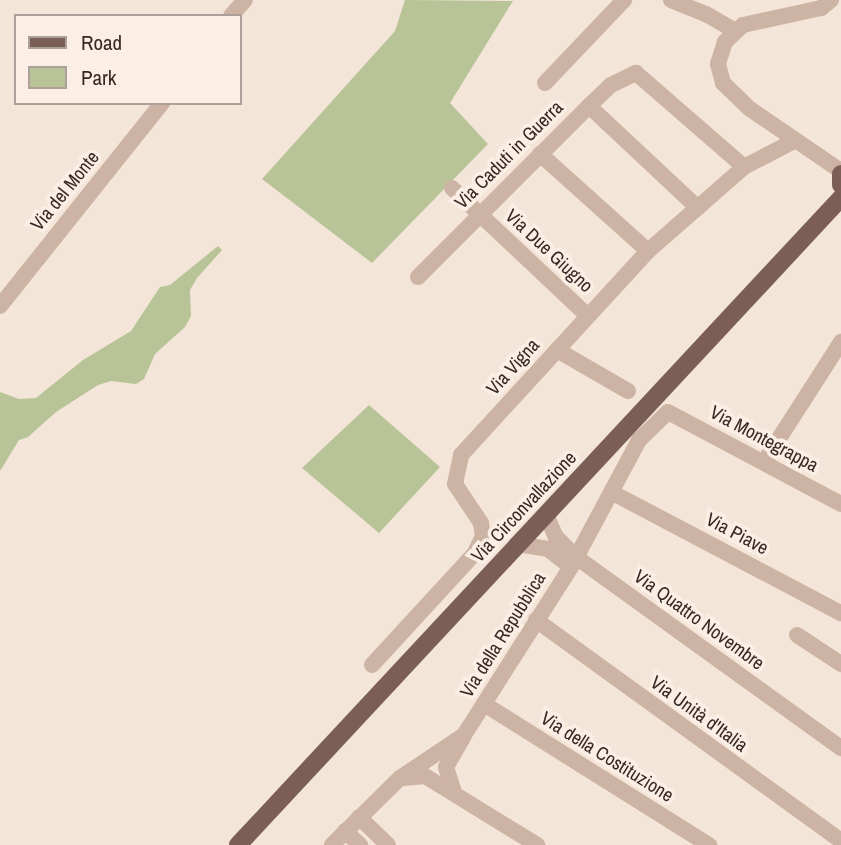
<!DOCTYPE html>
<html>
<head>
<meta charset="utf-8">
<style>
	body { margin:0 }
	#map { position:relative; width:841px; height:845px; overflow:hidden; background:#f4e5d9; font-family:"Archivo Narrow",sans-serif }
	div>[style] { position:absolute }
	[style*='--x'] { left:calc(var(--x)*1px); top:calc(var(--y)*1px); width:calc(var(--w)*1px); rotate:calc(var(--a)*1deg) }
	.green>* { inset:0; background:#b8c497 }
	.minor>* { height:16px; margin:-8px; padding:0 8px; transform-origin:8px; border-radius:8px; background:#cdb3a4 }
	.major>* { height:18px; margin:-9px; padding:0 9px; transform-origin:9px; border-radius:9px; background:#7b5f56 }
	span { translate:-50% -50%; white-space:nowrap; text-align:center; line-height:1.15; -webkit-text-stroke:7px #fbefe5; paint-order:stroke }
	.street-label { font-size:19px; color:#372a26 }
	.legend { position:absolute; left:14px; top:14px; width:228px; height:91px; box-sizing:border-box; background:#fbefe5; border:2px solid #ada099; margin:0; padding:9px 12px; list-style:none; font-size:21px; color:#372a26 }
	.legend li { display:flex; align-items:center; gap:14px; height:35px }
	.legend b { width:35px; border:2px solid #ada099 }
</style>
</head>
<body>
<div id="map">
	<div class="green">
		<div style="clip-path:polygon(405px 0,513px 1px,450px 103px,488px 144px,372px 263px,262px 179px,395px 31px)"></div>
		<div style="clip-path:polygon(218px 246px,222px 250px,197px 278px,190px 290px,191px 316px,185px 327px,155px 354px,144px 379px,136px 384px,111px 381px,98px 385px,56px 412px,28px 437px,19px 440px,0 471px,0 392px,19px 399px,36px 398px,83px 360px,131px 331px,160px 287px,170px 285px)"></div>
		<div style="clip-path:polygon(369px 405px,440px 467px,379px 533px,302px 468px)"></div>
	</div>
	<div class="minor">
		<div style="--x:671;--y:0;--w:38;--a:22"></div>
		<div style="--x:706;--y:14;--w:34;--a:30"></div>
		<div style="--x:831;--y:0;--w:13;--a:141"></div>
		<div style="--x:821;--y:8;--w:80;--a:167.7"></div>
		<div style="--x:743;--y:25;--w:25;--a:137"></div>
		<div style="--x:725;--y:42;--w:23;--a:108"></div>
		<div style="--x:718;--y:64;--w:20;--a:75"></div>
		<div style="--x:723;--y:83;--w:37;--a:44"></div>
		<div style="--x:750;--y:109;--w:110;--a:34.3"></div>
		<div style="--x:231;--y:16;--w:21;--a:-49"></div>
		<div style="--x:545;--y:83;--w:115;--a:-46.4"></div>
		<div style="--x:589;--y:106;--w:149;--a:43.1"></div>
		<div style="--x:540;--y:154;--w:145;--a:41.9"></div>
		<div style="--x:452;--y:188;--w:185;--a:43.3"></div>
		<div style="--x:418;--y:277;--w:242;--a:-45"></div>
		<div style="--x:589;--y:106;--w:30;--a:-44"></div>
		<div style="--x:611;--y:85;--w:28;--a:-26"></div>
		<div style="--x:636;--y:73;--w:143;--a:41"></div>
		<div style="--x:0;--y:306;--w:260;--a:-51.4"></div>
		<div style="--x:557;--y:350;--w:82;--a:30"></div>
		<div style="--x:764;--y:462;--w:143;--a:-57.3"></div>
		<div style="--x:613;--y:493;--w:258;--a:27.8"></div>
		<div style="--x:546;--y:514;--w:25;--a:67"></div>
		<div style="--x:556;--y:537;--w:28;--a:45"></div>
		<div style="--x:576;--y:557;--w:327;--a:35.8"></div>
		<div style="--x:517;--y:544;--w:31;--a:9"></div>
		<div style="--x:548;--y:549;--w:29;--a:38"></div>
		<div style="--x:536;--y:620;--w:375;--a:35.9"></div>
		<div style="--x:797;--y:635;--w:53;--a:33.4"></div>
		<div style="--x:372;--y:665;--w:152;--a:-47.4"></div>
		<div style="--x:475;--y:553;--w:19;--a:-65"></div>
		<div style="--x:483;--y:536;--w:13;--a:-99"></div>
		<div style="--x:481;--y:523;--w:47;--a:-123.7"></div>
		<div style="--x:455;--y:484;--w:30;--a:-78"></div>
		<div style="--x:461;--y:455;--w:277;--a:-47.5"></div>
		<div style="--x:648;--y:251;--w:128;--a:-41.2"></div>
		<div style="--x:744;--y:167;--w:56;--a:-27.5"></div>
		<div style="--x:484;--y:704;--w:266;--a:32.1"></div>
		<div style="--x:403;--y:778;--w:22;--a:-5"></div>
		<div style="--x:425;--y:776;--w:132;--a:31.6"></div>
		<div style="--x:454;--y:792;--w:26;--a:-108"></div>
		<div style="--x:446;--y:767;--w:34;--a:-60"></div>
		<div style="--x:359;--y:817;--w:40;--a:44"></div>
		<div style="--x:345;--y:831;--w:21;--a:43"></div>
		<div style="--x:332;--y:845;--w:95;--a:-44.6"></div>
		<div style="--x:400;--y:778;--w:77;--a:-33.9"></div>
		<div style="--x:464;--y:735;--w:199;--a:-57.5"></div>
		<div style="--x:571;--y:567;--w:144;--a:-61.8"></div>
		<div style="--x:639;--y:440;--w:40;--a:-44"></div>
		<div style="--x:668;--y:412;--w:196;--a:28"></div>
	</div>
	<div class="major">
		<div style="--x:841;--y:174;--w:11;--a:90"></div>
		<div style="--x:238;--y:845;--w:884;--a:-47.02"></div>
	</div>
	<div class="street-label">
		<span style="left:509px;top:155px;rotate:-45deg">Via Caduti in Guerra</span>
		<span style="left:65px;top:191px;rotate:-51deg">Via del Monte</span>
		<span style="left:549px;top:251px;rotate:43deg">Via Due Giugno</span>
		<span style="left:513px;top:367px;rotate:-48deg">Via Vigna</span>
		<span style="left:764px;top:439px;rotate:28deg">Via Montegrappa</span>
		<span style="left:524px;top:507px;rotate:-47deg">Via Circonvallazione</span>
		<span style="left:737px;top:534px;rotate:28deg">Via Piave</span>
		<span style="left:699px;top:620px;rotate:36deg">Via Quattro Novembre</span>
		<span style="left:503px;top:635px;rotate:-58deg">Via della Repubblica</span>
		<span style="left:699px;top:714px;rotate:36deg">Via Unità d'Italia</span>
		<span style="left:607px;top:757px;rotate:32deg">Via della Costituzione</span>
	</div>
	<ul class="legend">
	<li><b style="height:9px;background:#7b5f56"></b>Road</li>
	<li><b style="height:19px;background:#b8c497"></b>Park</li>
	</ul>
</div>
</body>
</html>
